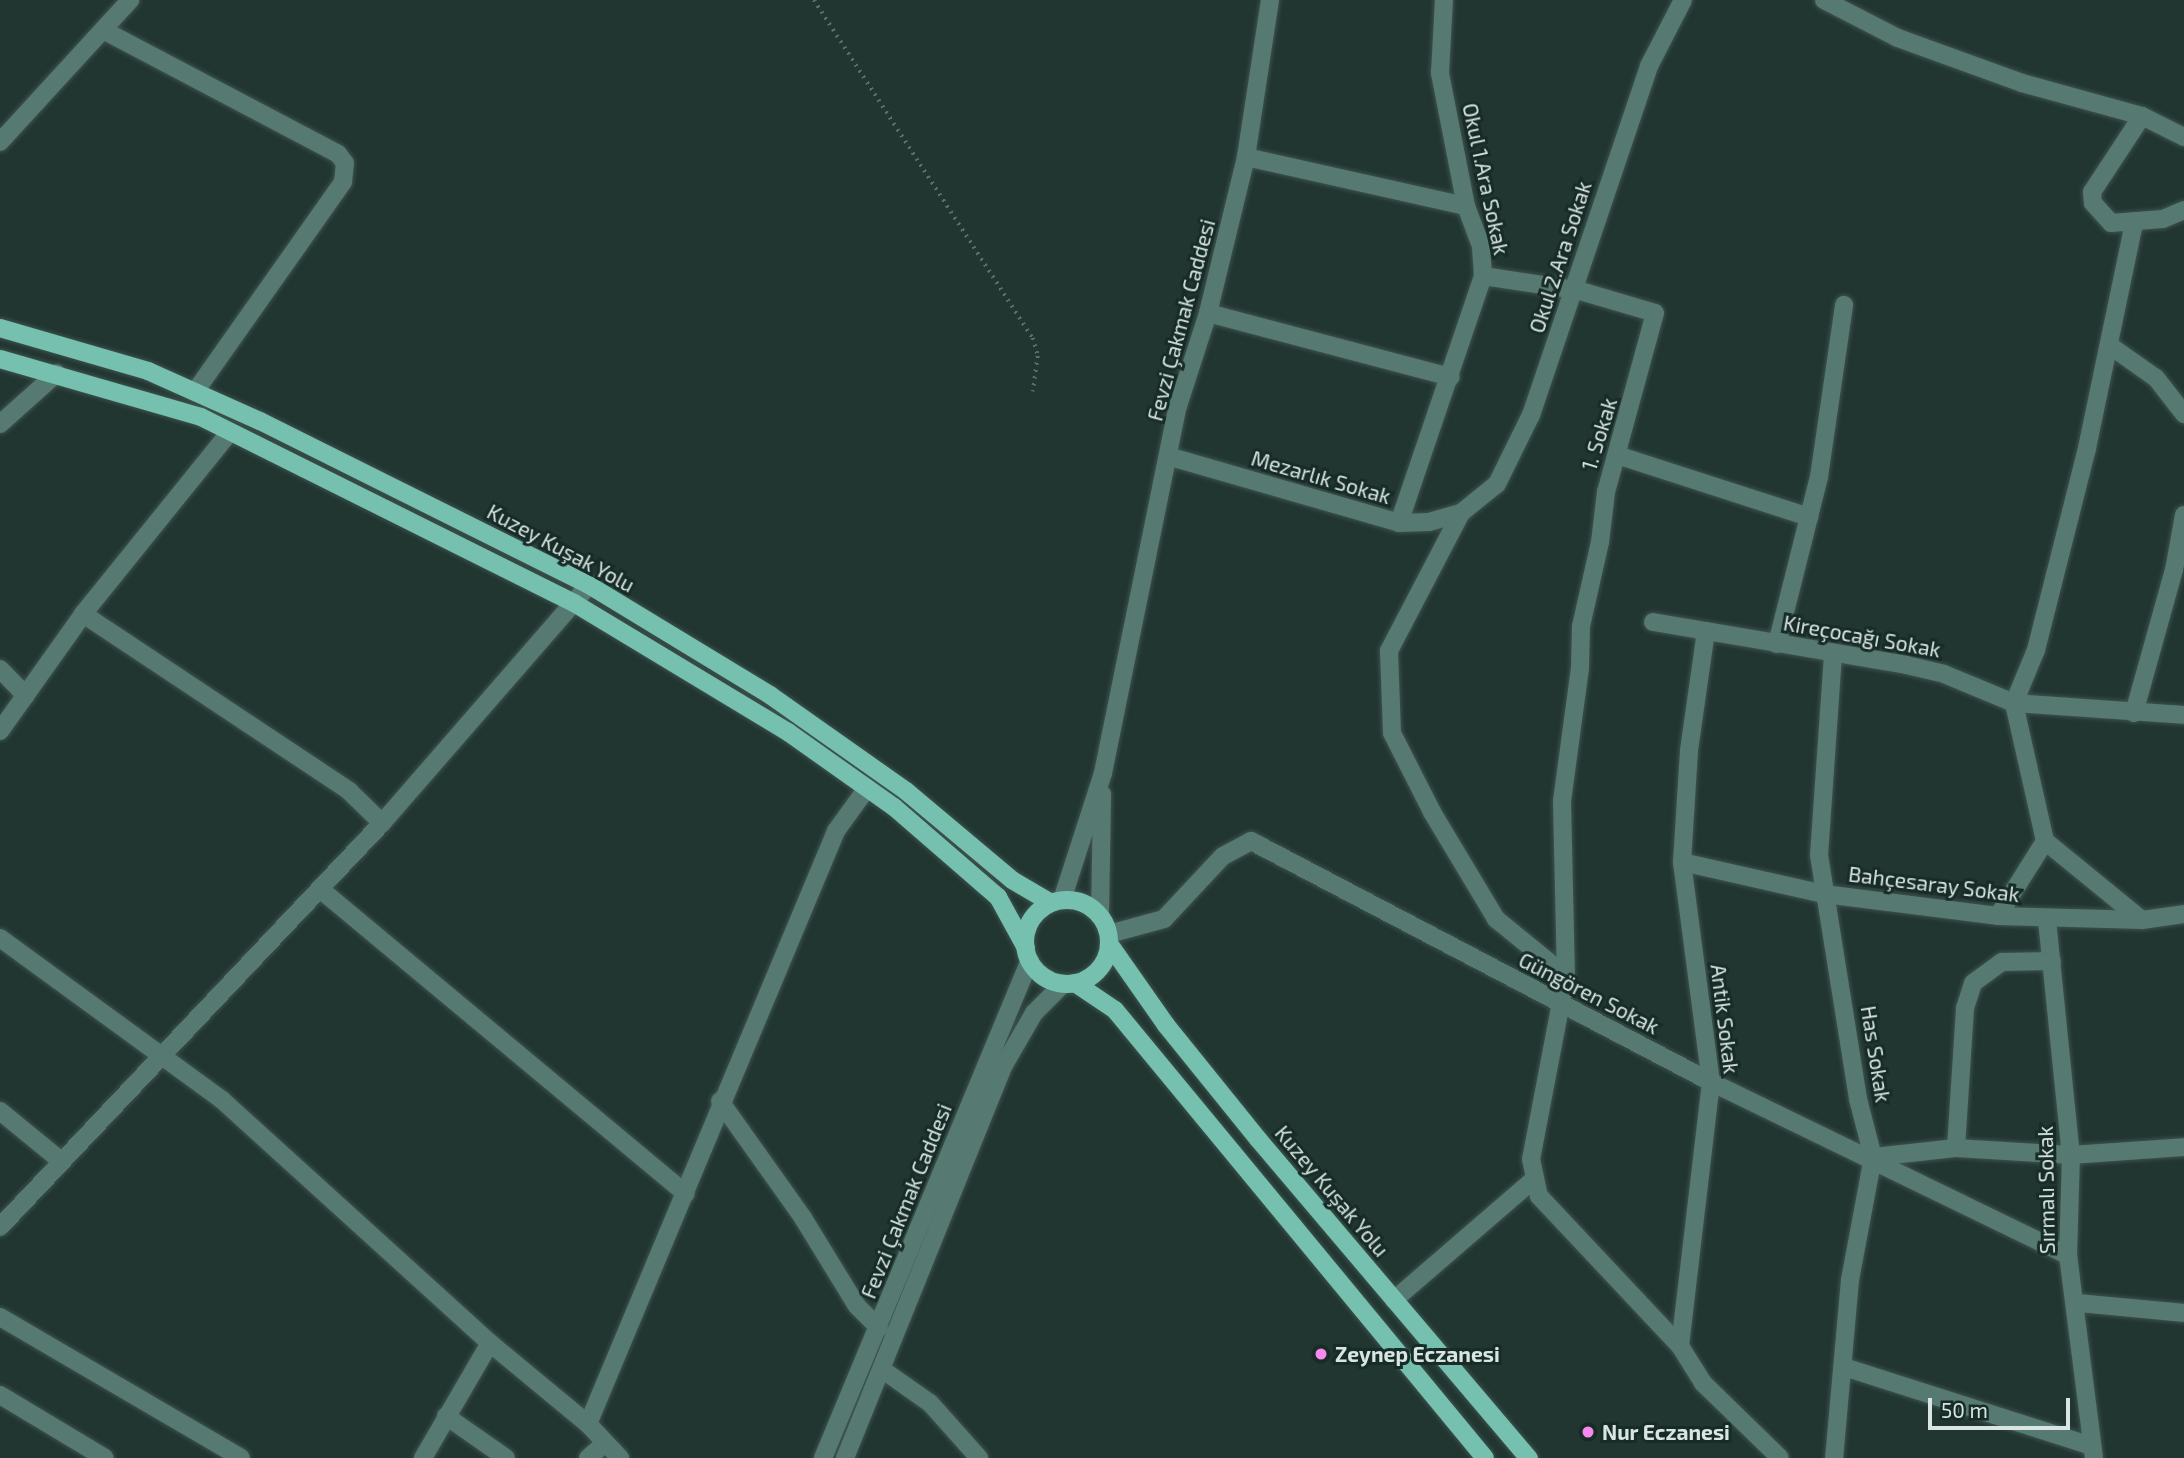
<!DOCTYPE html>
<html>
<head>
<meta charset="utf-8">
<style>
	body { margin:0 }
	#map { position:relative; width:2184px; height:1458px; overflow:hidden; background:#213631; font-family:"Exo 2",sans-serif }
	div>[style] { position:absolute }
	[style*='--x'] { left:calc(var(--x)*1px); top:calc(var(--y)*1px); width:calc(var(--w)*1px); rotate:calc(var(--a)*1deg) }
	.path>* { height:3.5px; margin-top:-1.75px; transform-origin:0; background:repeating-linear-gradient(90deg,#5b6e6a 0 2px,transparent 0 7px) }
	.roads { filter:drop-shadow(0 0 2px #3e524d) drop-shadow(0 0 2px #3e524d) }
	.minor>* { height:18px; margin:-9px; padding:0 9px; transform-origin:9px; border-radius:9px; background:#567971 }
	.major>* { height:18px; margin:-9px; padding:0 9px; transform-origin:9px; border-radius:9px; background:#75c0af }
	.major>.ring { margin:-9px; padding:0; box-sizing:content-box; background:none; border:18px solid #75c0af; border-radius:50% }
	.dots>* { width:19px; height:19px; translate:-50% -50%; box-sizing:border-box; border:4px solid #172c27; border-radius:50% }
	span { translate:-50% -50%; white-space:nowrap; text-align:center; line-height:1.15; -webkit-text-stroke:6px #172c27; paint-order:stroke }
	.street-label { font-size:21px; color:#d8e5e2 }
	.poi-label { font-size:21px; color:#d8e5e2; font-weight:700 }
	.left { translate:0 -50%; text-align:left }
	.scale { position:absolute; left:1928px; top:1398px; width:142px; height:32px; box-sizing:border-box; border:4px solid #d8e5e2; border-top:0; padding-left:9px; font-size:21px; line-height:24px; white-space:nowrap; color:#d8e5e2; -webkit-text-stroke:5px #172c27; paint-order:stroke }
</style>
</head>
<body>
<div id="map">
	<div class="path">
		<div style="--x:814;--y:0;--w:403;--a:57.1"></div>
		<div style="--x:1033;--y:338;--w:19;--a:74"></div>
		<div style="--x:1038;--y:356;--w:36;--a:98"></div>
	</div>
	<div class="roads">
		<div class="minor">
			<div style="--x:1824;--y:0;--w:83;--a:27.2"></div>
			<div style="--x:1898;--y:38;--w:132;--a:19.9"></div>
			<div style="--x:2022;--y:83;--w:124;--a:15.4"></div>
			<div style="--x:2142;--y:116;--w:47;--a:26.6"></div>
			<div style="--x:103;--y:30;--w:266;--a:27.8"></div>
			<div style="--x:338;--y:154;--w:11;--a:52"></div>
			<div style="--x:345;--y:163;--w:19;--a:96"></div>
			<div style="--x:343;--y:182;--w:257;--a:125.2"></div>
			<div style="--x:2142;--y:116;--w:91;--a:123.3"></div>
			<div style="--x:2092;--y:192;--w:11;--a:85"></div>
			<div style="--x:2093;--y:203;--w:27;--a:48"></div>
			<div style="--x:2111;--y:223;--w:52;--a:-4.4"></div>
			<div style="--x:2163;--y:219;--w:23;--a:-23"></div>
			<div style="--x:0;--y:142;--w:193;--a:-47.5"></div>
			<div style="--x:1246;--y:157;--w:225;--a:12.6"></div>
			<div style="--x:1483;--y:276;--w:95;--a:8.5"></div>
			<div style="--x:1577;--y:290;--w:81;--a:16.4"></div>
			<div style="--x:1655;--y:313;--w:186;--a:105.3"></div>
			<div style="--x:1606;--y:492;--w:50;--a:96.8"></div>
			<div style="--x:1600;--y:542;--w:86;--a:102.7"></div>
			<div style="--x:1581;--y:626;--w:42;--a:91.4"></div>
			<div style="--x:1580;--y:668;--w:135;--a:97.7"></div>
			<div style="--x:1562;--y:802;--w:174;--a:88.7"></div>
			<div style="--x:1566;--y:976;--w:186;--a:100.8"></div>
			<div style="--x:1531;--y:1159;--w:38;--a:78"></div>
			<div style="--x:1539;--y:1196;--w:206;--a:46.8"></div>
			<div style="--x:1208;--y:313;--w:251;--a:14.8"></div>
			<div style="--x:2109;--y:345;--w:57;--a:35.1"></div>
			<div style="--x:2156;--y:378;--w:46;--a:52.1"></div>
			<div style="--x:0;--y:424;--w:76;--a:-41.8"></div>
			<div style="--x:1617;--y:455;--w:202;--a:17.9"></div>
			<div style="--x:1171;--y:457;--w:237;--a:16.1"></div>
			<div style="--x:1399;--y:523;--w:30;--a:-2"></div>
			<div style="--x:1429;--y:522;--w:33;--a:-16"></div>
			<div style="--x:1461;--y:513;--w:46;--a:-38.9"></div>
			<div style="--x:1497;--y:484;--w:77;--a:-63.8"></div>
			<div style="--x:1531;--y:415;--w:368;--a:-71.3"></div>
			<div style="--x:1649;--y:66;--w:74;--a:-62.7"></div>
			<div style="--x:1461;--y:513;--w:156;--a:117.6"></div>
			<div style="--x:1389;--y:651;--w:82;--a:87.9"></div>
			<div style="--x:1392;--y:733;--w:89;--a:63.1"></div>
			<div style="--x:1432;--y:812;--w:125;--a:59.1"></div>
			<div style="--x:1496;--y:919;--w:90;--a:39.2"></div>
			<div style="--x:1399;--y:523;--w:261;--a:-71.2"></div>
			<div style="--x:1483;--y:276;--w:30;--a:-94"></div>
			<div style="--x:1481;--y:246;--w:43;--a:-110.6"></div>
			<div style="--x:1466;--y:206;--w:136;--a:-101.1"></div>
			<div style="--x:1440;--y:73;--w:73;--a:-86.9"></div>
			<div style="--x:83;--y:614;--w:320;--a:33.6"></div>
			<div style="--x:349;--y:791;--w:46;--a:44.1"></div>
			<div style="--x:1653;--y:622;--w:257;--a:9.6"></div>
			<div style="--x:1906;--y:665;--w:39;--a:13"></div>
			<div style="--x:1944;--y:674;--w:76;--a:22.5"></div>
			<div style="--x:2014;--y:703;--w:170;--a:4"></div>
			<div style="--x:1706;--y:631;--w:121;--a:98.1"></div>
			<div style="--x:1689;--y:751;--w:111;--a:93.6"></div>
			<div style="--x:1682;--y:862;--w:222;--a:82.5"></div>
			<div style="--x:1711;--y:1082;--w:266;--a:96.7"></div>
			<div style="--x:1680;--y:1346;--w:44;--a:58.1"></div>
			<div style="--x:1703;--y:1383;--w:107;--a:44.2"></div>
			<div style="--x:1777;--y:644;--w:172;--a:-75.9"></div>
			<div style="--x:1819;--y:477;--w:174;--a:-81.7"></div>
			<div style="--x:1833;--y:655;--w:200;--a:94"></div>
			<div style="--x:1819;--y:855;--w:247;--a:80.9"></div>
			<div style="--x:1858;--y:1099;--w:60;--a:75.5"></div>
			<div style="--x:1873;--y:1157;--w:125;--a:100.6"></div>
			<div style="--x:1850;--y:1280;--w:179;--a:95.1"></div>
			<div style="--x:0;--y:669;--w:37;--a:46"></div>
			<div style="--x:2134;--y:713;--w:148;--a:-74.4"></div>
			<div style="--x:2174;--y:570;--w:56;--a:-79.7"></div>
			<div style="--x:0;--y:731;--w:143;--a:-54.6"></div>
			<div style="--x:83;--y:614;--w:234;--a:-51.1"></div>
			<div style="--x:2045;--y:841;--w:125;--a:39.2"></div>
			<div style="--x:1682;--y:862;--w:146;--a:12.7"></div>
			<div style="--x:1824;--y:894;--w:175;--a:7.2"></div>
			<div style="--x:1998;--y:916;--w:144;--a:1.6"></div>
			<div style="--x:2142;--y:920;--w:42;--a:-8.1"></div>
			<div style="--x:320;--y:889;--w:476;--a:39.8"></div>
			<div style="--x:1062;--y:900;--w:133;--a:-72.1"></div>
			<div style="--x:1103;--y:773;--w:375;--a:-78.5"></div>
			<div style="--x:1178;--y:406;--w:98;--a:-72.1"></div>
			<div style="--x:1208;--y:313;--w:161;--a:-76.3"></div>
			<div style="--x:1246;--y:157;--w:159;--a:-81.3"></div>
			<div style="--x:1100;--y:914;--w:120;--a:-89"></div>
			<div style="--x:1998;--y:916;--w:89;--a:-57.9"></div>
			<div style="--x:2045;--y:841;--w:141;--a:-102.7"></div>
			<div style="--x:2014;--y:703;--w:57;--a:-67.5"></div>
			<div style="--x:2036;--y:650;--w:208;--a:-75.8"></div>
			<div style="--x:2087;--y:448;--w:230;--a:-78.2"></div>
			<div style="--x:2047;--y:920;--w:236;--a:84.2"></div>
			<div style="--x:2071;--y:1155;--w:100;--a:91.7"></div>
			<div style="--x:2068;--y:1255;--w:205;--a:82.7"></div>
			<div style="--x:1109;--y:934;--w:57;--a:-15.3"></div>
			<div style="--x:1164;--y:919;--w:86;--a:-46.9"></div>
			<div style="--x:1223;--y:856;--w:32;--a:-28"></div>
			<div style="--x:1251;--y:841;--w:519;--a:27.65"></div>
			<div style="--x:1711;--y:1082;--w:397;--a:25.9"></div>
			<div style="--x:0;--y:938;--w:275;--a:36.1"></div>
			<div style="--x:222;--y:1100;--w:362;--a:42.2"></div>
			<div style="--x:490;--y:1343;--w:127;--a:39.6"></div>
			<div style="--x:588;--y:1424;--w:47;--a:46.7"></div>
			<div style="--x:720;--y:1101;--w:143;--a:54.6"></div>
			<div style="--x:803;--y:1218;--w:103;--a:58.5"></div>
			<div style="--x:857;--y:1306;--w:31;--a:45"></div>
			<div style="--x:0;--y:1111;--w:79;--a:39.3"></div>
			<div style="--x:1956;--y:1148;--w:140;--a:-86.3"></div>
			<div style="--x:1965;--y:1008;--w:26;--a:-72"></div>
			<div style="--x:1973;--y:983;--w:36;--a:-36"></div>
			<div style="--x:2002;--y:962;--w:50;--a:-1.1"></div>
			<div style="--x:1874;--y:1157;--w:82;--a:-6.3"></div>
			<div style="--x:1956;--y:1148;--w:115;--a:3.5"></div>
			<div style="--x:2071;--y:1155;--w:113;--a:-4"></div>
			<div style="--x:0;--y:1227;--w:556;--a:-46.6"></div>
			<div style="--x:382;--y:823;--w:315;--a:-49"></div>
			<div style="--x:1394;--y:1300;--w:184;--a:-40.8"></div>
			<div style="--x:2078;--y:1303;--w:106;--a:5.4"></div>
			<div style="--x:0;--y:1317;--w:279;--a:30.3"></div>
			<div style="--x:1844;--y:1367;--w:259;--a:17.7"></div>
			<div style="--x:883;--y:1370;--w:57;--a:35.1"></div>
			<div style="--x:930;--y:1403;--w:74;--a:48.3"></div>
			<div style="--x:0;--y:1395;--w:122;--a:31"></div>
			<div style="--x:446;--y:1416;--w:73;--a:35"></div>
			<div style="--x:588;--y:1424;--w:643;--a:-67.3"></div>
			<div style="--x:836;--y:831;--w:53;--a:-54.2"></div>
			<div style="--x:423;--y:1458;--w:133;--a:-59.8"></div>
			<div style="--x:588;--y:1458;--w:23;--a:-41"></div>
			<div style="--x:823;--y:1458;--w:539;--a:-67.43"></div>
			<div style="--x:845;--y:1458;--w:424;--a:-68"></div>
			<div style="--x:1004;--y:1065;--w:60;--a:-60"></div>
			<div style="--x:1034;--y:1013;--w:41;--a:-45"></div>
		</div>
		<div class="major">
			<div style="--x:0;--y:328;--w:154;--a:16.2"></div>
			<div style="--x:148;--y:371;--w:123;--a:24.1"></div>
			<div style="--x:260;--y:421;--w:368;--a:26.5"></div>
			<div style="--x:589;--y:585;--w:212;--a:31.3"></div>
			<div style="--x:770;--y:695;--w:166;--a:35.2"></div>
			<div style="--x:906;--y:791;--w:138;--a:40"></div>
			<div style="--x:1012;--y:880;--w:45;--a:30.5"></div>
			<div style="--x:0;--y:359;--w:209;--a:16.1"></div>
			<div style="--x:201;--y:417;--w:417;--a:26.5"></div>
			<div style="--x:574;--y:603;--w:250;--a:31.1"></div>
			<div style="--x:788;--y:732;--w:130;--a:35.3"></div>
			<div style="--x:894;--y:807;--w:138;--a:40.9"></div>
			<div style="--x:998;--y:897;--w:58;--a:61.2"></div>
			<div class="ring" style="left:1025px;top:900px;width:66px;height:66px"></div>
			<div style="--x:1110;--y:945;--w:98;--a:55"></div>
			<div style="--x:1166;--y:1025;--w:146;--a:51.1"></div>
			<div style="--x:1258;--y:1139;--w:419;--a:49.7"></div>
			<div style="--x:1075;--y:983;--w:48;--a:34"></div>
			<div style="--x:1115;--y:1010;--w:581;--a:50.45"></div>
		</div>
	</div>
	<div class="dots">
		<div style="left:1321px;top:1354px;background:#f589ee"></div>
		<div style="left:1588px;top:1432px;background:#f589ee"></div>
	</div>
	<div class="street-label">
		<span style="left:1486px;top:179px;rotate:78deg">Okul 1.Ara Sokak</span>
		<span style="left:1560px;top:257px;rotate:-72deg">Okul 2.Ara Sokak</span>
		<span style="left:1181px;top:320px;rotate:-75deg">Fevzi Çakmak Caddesi</span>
		<span style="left:1599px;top:434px;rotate:-73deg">1. Sokak</span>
		<span style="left:1321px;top:477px;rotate:16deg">Mezarlık Sokak</span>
		<span style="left:561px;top:548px;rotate:28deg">Kuzey Kuşak Yolu</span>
		<span style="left:1862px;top:636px;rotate:10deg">Kireçocağı Sokak</span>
		<span style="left:1934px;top:884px;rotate:7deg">Bahçesaray Sokak</span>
		<span style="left:1589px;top:993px;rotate:27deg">Güngören Sokak</span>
		<span style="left:1725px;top:1019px;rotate:83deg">Antik Sokak</span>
		<span style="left:1876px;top:1054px;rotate:81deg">Has Sokak</span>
		<span style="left:2046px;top:1190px;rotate:-91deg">Sırmalı Sokak</span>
		<span style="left:1332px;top:1191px;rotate:50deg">Kuzey Kuşak Yolu</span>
		<span style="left:906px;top:1201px;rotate:-68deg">Fevzi Çakmak Caddesi</span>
	</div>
	<div class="poi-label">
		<span class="left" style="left:1335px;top:1354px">Zeynep Eczanesi</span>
		<span class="left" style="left:1602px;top:1432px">Nur Eczanesi</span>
	</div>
	<div class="scale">50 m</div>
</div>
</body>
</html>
